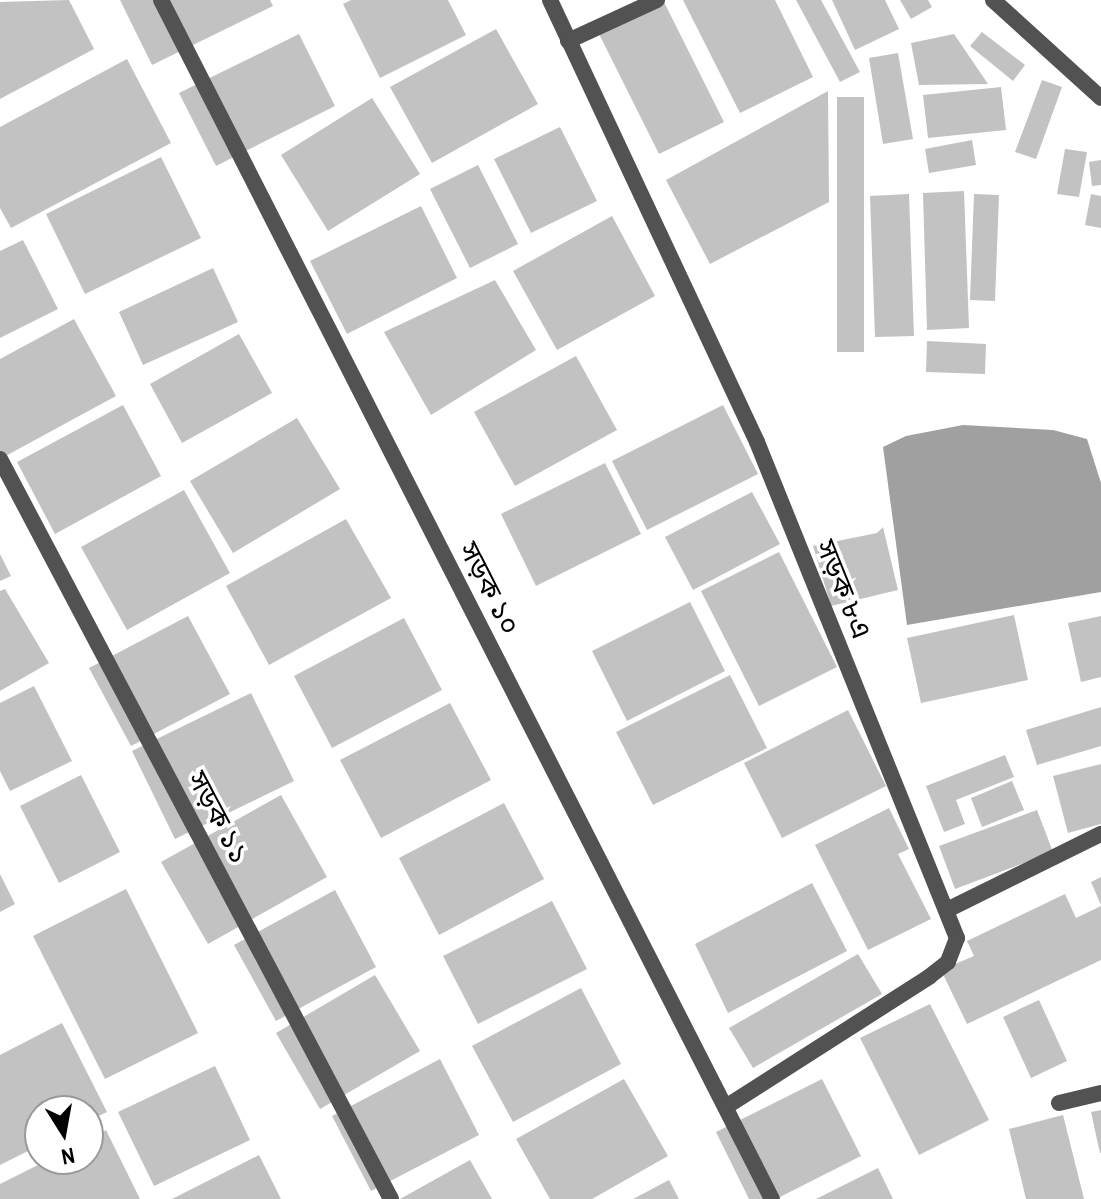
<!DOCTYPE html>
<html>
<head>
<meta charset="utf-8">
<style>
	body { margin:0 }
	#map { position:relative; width:1101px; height:1199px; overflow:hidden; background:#fff; font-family:"Archivo Narrow","Noto Sans Bengali",sans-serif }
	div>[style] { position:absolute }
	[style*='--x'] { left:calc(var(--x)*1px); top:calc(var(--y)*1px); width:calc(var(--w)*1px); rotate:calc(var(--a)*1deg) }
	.water>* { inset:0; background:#a0a0a0 }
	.building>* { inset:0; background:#c2c2c2 }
	.street>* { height:16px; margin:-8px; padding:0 8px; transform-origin:8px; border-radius:8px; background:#525252 }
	span { translate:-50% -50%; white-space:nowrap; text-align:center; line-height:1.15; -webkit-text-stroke:7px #fff; paint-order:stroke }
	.street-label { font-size:28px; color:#000 }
	.north { position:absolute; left:24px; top:1095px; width:80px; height:80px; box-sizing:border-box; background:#fff; border:2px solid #999; border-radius:50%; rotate:169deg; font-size:22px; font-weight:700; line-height:32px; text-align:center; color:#000 }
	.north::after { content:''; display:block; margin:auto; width:28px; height:36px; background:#000; clip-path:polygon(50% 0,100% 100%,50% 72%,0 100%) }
</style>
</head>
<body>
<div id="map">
	<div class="water">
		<div style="clip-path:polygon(963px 425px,1053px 430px,1087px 439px,1101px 483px,1101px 592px,907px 625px,883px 447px,906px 436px)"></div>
	</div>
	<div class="building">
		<div style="clip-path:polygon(69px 0,94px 49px,0 99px,0 2px)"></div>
		<div style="clip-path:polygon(120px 0,270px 0,273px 6px,152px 65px)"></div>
		<div style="clip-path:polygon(351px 0,448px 0,466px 35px,380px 78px,343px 4px)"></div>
		<div style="clip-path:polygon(663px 0,724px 122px,659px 154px,598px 32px)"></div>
		<div style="clip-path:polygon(683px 0,775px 0,813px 77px,740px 113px)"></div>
		<div style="clip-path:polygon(796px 0,821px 0,860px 72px,840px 82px)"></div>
		<div style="clip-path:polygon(832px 0,885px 0,899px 29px,855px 50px)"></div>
		<div style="clip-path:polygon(900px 0,928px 0,932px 7px,911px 19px)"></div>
		<div style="clip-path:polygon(496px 29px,538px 104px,432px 163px,390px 87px)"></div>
		<div style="clip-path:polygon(982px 32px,1025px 65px,1013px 81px,970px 46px)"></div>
		<div style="clip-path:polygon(299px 34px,335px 106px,216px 166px,179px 93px)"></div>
		<div style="clip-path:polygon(954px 34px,988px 84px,919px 85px,911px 43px)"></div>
		<div style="clip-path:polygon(898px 53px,913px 139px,883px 144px,869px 58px)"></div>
		<div style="clip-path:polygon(127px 59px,171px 143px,11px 228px,0 208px,0 127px)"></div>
		<div style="clip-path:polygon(1042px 80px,1062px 87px,1036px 159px,1015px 152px)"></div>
		<div style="clip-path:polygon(1001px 87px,1006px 130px,928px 138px,923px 95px)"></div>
		<div style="clip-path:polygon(828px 91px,829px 202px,710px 264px,666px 180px)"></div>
		<div style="clip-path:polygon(837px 97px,864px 97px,864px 352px,837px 352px)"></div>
		<div style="clip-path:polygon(372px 98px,420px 174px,328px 231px,281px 155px)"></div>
		<div style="clip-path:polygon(560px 127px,597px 201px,531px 233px,494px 159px)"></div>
		<div style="clip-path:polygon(972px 140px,976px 165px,929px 173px,925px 149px)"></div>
		<div style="clip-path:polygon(1065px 149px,1087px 152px,1079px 197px,1057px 194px)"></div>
		<div style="clip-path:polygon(161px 157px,201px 238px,85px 294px,46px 214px)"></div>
		<div style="clip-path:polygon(1101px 160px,1101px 185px,1092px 186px,1089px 162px)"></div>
		<div style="clip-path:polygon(478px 165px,518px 244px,470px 268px,430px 189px)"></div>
		<div style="clip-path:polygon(964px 191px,969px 328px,927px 330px,923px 193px)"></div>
		<div style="clip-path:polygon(909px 194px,914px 336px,875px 337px,870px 196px)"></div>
		<div style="clip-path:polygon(974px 194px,999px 195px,995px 301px,970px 300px)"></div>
		<div style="clip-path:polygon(1091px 194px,1101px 196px,1101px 228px,1085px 225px)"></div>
		<div style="clip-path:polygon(421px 206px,457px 278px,347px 334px,310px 261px)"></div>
		<div style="clip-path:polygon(612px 216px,655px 296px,557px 350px,513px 271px)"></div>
		<div style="clip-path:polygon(23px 240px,58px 309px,0 338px,0 251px)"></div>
		<div style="clip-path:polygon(213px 268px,238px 322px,143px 365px,119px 312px)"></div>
		<div style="clip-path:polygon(495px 280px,536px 350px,431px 415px,384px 332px)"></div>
		<div style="clip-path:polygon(74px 319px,116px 396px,0 459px,0 359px)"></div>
		<div style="clip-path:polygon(239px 334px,272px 393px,182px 443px,150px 384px)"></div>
		<div style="clip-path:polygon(927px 341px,986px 344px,985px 374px,926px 372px)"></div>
		<div style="clip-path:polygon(576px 356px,617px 430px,515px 486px,474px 412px)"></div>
		<div style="clip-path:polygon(123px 405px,161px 476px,55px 534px,17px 462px)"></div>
		<div style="clip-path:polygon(723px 405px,758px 474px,647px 530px,612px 461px)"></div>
		<div style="clip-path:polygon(297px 418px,340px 489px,233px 553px,190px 481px)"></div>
		<div style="clip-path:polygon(605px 463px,641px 534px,536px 586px,501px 514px)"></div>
		<div style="clip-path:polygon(184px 490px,230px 573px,127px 630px,81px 547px)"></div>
		<div style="clip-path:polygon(752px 492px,780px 544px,693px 590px,665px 537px)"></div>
		<div style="clip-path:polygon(346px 519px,391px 598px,269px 665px,226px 586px)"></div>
		<div style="clip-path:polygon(883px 527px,898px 590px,831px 606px,813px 546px,877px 533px)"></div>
		<div style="clip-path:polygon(779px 552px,837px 667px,759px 706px,701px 591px)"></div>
		<div style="clip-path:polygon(0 554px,11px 576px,0 581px)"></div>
		<div style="clip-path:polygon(5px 589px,49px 663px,0 691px,0 591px)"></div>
		<div style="clip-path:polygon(690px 602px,725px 671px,627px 721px,592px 651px)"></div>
		<div style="clip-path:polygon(1014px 615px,1028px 680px,921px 703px,907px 638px)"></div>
		<div style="clip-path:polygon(188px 616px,230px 694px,131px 746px,89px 668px)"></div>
		<div style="clip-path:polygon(1101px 616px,1101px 677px,1081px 682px,1068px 623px)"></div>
		<div style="clip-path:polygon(404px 618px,442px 690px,332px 748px,294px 676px)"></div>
		<div style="clip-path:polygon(730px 675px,767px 748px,653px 805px,616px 732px)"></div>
		<div style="clip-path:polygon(34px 686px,72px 761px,10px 791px,0 771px,0 703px)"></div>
		<div style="clip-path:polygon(251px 693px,294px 781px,175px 839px,132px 751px)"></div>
		<div style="clip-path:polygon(450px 703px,491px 780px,381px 838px,340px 760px)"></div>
		<div style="clip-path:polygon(1101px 707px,1101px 746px,1037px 765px,1026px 730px)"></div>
		<div style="clip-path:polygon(848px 710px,886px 786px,782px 838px,744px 763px)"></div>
		<div style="clip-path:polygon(1005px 755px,1014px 777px,956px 800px,965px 824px,944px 832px,926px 786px)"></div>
		<div style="clip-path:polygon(1101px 764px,1101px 824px,1068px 833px,1053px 776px)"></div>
		<div style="clip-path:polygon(81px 775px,120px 852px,59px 883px,20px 806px)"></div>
		<div style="clip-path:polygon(1012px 781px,1024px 810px,982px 827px,971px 798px)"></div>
		<div style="clip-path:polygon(281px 795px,327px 877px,208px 944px,161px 862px)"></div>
		<div style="clip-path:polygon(504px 803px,544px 879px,439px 935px,399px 858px)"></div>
		<div style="clip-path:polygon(889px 808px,909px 849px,898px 854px,931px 919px,868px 950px,815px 845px)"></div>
		<div style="clip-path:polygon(1037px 810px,1053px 852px,955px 889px,939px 846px)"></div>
		<div style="clip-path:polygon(0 874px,15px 904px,0 912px)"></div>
		<div style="clip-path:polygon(1101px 877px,1101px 905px,1091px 882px)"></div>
		<div style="clip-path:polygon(812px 883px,847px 951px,728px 1013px,695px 944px)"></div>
		<div style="clip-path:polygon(126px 889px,198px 1033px,105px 1079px,33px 936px)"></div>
		<div style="clip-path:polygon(335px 890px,376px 967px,276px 1021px,234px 945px)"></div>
		<div style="clip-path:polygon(1065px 894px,1076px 918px,1101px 906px,1101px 960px,967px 1024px,941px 970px,974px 956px,967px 941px)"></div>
		<div style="clip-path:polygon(552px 901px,587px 969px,478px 1024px,443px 956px)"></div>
		<div style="clip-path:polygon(858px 954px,882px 994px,753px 1068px,729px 1028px)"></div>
		<div style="clip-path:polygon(375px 975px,420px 1051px,320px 1109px,276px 1033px)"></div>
		<div style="clip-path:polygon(581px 988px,621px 1064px,513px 1122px,472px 1046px)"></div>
		<div style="clip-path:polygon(1039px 1000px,1067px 1061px,1031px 1078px,1003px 1017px)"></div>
		<div style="clip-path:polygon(930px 1004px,989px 1120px,919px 1155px,860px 1038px)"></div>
		<div style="clip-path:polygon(62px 1023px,107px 1112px,88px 1121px,88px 1111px,40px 1111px,40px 1145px,0 1165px,0 1055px)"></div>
		<div style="clip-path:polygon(440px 1059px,479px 1135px,371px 1191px,332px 1116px)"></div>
		<div style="clip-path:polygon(215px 1066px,250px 1140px,154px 1186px,118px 1112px)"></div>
		<div style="clip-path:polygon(624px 1079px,668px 1156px,592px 1199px,550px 1199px,516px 1139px)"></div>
		<div style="clip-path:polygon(822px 1079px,861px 1156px,776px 1199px,749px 1199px,716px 1132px)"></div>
		<div style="clip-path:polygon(1101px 1110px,1101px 1153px,1100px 1153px,1091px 1112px)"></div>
		<div style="clip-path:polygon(1063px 1115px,1084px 1199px,1026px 1199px,1009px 1129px)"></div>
		<div style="clip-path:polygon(106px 1130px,140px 1199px,0 1199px,0 1184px,50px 1159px,88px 1159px,88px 1140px)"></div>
		<div style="clip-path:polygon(259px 1155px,281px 1199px,172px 1199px)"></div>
		<div style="clip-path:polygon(470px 1160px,492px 1199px,400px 1199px)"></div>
		<div style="clip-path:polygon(878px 1168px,893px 1199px,816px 1199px)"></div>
		<div style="clip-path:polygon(669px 1180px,679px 1199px,633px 1199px)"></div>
	</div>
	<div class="street">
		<div style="--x:161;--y:0;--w:1346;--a:63"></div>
		<div style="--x:550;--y:0;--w:488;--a:64.9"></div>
		<div style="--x:757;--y:442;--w:535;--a:68.04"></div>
		<div style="--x:957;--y:938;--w:26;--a:111"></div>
		<div style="--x:948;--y:962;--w:24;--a:142"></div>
		<div style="--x:929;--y:977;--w:241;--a:147.4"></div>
		<div style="--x:993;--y:0;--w:146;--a:42.2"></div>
		<div style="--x:568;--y:41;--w:98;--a:-24.7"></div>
		<div style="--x:0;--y:459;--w:837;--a:62.15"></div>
		<div style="--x:947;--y:910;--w:172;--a:-26.3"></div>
		<div style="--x:1059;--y:1103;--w:43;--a:-13.4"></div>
	</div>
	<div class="street-label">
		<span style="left:490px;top:588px;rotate:63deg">সড়ক ১০</span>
		<span style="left:844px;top:589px;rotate:68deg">সড়ক ৮এ</span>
		<span style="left:219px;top:817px;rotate:62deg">সড়ক ১১</span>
	</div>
	<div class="north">N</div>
</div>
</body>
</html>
